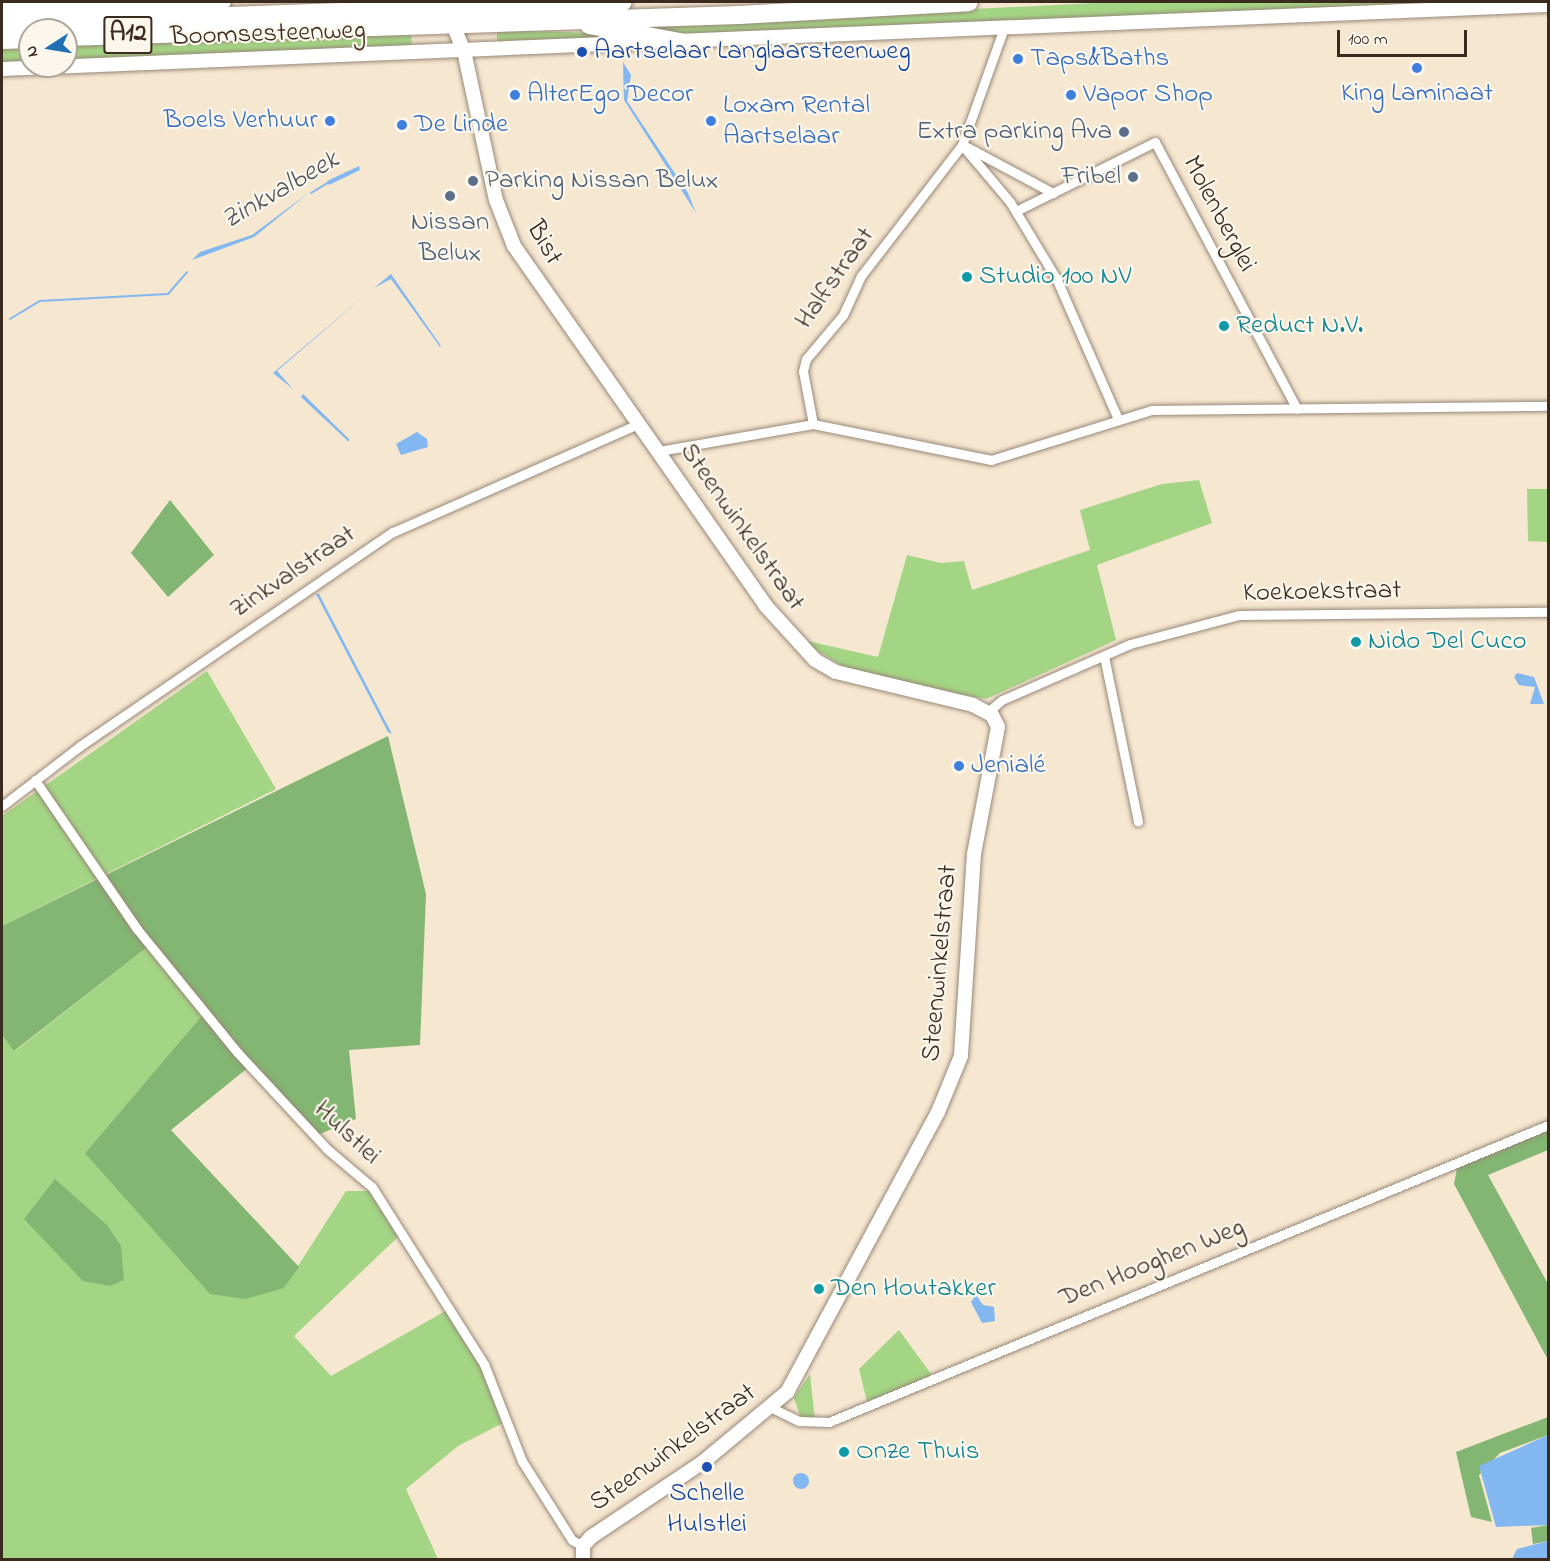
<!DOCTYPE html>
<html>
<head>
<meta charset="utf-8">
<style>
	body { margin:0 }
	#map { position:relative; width:1550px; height:1561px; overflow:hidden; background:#f6e7d1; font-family:"Indie Flower",sans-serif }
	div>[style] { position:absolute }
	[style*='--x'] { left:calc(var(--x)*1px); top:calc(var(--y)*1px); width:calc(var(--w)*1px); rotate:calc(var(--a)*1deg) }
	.green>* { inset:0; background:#a4d584 }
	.forest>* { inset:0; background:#83b672 }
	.water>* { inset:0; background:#82b7f0 }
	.round { border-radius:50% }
	.stream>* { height:2px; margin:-1px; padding:0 1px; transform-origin:1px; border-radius:1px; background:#82b7f0 }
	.roads { filter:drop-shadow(0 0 2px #988878) drop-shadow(0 0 2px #988878) }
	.street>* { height:9px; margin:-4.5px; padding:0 4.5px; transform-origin:4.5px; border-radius:4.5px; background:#fff }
	.secondary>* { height:14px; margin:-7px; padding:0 7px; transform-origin:7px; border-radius:7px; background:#fff }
	.highway>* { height:18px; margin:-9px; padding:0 9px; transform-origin:9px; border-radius:9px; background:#fff }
	.dots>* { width:16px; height:16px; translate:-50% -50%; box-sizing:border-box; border:3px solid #fbf7ec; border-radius:50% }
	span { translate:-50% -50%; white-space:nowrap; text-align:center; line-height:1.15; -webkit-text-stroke:4.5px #fbf7ec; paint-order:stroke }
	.shield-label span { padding:2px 4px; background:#fbf7ec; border:2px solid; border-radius:4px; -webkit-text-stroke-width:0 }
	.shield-label { font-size:26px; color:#3b2a1e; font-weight:700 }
	.street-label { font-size:27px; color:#3b2a1e }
	.transit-label { font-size:27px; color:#164399 }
	.left { translate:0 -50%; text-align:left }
	.shop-label { font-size:27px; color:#366cbe }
	.right { translate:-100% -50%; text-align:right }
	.service-label { font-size:27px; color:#4e5e75 }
	.culture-label { font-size:27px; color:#0d838f }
	.water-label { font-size:28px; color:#50545d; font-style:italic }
	.frame { position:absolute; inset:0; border:3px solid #3b2a1e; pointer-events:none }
	.north { position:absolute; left:18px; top:18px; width:60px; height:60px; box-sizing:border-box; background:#fbf7ec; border:2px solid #aea59a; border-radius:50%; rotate:258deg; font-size:16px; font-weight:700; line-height:24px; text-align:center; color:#3b2a1e }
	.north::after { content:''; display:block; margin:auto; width:21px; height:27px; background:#1f6fb2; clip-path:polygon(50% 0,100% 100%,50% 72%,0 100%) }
	.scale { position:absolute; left:1337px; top:30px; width:130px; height:27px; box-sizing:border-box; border:3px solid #3b2a1e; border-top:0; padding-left:8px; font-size:18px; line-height:21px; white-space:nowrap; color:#3b2a1e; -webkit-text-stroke:4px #fbf7ec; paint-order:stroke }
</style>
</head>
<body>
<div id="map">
	<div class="green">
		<div style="clip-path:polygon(1115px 2px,1496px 2px,662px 37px,615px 27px)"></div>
		<div style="clip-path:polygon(497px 30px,594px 33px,622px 38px,497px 44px)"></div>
		<div style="clip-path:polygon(411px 33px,412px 48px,66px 62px,66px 42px)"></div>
		<div style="clip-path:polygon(30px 44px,30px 63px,2px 64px,2px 45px)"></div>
		<div style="clip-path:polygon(1199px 480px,1212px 523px,1097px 565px,1116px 640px,986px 699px,854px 673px,799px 639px,878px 657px,907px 555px,941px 563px,964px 561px,972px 590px,1090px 550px,1080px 510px,1162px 484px)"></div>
		<div style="clip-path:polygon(1527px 489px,1548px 489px,1548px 542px,1528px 541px)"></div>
		<div style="clip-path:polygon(207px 671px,276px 789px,2px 926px,2px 816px)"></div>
		<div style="clip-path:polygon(150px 945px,205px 1012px,85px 1153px,284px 1288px,346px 1191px,371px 1191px,399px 1236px,294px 1336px,331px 1376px,449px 1309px,484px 1364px,503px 1423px,458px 1446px,406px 1489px,438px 1559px,2px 1559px,2px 1035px,15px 1051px)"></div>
		<div style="clip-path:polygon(899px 1330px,934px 1378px,868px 1406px,859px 1369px)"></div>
		<div style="clip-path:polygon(810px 1374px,815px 1421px,800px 1416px,794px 1398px)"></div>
	</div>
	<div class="forest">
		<div style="clip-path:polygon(170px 500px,214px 555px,168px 597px,131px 553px)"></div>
		<div style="clip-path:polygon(388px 736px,426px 894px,420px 1045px,349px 1050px,356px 1119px,315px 1136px,250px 1066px,171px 1130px,299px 1267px,284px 1288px,245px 1299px,210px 1294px,85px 1153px,205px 1012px,150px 945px,14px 1051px,2px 1035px,2px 926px)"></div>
		<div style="clip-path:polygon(1548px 1125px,1548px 1150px,1488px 1175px,1548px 1284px,1548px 1360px,1454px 1184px,1458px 1164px)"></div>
		<div style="clip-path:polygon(55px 1179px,107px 1225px,121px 1246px,124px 1280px,110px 1286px,83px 1281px,24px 1219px)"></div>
		<div style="clip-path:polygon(1548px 1417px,1548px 1435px,1500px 1453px,1479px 1475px,1492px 1522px,1471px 1517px,1456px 1452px)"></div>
		<div style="clip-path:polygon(1548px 1525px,1548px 1541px,1533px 1544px,1531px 1528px)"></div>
	</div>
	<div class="water">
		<div style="clip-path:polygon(623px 62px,631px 75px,627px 101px,688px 193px,696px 213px,624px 100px)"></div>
		<div style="clip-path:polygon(359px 166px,360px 170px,329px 185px,327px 181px)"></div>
		<div style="clip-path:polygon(311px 191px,254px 237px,192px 260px,200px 252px,252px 235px)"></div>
		<div style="clip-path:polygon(391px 274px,441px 346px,440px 347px,391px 279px,374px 288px)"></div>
		<div style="clip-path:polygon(370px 291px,277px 371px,293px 389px,273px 373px)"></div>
		<div style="clip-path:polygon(303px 394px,349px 439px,349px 442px,301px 397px)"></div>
		<div style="clip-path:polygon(417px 432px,427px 439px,428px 447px,401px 455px,396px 444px)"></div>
		<div style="clip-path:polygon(316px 594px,319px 594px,392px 734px,388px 732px)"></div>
		<div style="clip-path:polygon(1517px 673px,1534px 677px,1544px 704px,1530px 704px,1535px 687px,1519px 685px,1514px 677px)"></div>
		<div style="clip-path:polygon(976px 1295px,983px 1305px,994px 1307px,995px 1321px,982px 1323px,971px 1302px)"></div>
		<div style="clip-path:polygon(1548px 1435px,1548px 1525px,1496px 1527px,1479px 1466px)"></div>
		<div class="round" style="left:793px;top:1473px;width:16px;height:16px"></div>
		<div style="clip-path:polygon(1548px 1541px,1548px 1559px,1512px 1559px,1517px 1549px)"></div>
	</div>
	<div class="stream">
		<div style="--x:311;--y:193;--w:21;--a:-31"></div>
		<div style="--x:10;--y:319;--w:35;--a:-31"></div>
		<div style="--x:40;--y:301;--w:128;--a:-3.1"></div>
		<div style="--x:168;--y:294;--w:29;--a:-49"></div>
	</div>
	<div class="roads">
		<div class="street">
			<div style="--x:962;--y:145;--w:75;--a:49.9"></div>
			<div style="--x:1010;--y:202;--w:91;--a:58.9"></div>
			<div style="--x:1057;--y:280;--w:150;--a:66.3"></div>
			<div style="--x:967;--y:147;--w:98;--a:28.1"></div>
			<div style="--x:1016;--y:211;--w:155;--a:-26.4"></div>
			<div style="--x:1155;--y:142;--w:302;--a:62"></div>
			<div style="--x:813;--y:424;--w:54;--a:-100.7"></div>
			<div style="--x:803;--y:371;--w:12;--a:-76"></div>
			<div style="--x:806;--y:359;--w:57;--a:-49.9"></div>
			<div style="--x:843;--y:315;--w:43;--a:-65.2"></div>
			<div style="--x:861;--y:276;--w:165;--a:-52.4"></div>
			<div style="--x:962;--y:145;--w:124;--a:-70.3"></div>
			<div style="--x:659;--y:451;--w:156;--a:-9.9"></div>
			<div style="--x:813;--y:424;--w:182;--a:11.4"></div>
			<div style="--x:991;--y:460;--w:169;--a:-17.3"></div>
			<div style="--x:1152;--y:410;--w:396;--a:-0.6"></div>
			<div style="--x:1104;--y:656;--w:169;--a:78.4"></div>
			<div style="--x:988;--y:712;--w:18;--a:-41"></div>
			<div style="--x:1002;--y:700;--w:140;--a:-23.6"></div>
			<div style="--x:1130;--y:644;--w:113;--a:-14.9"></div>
			<div style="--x:1239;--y:615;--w:309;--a:-0.6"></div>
			<div style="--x:35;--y:780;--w:181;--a:55.6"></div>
			<div style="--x:137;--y:929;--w:159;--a:50.9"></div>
			<div style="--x:237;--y:1052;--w:132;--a:47.1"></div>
			<div style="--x:327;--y:1149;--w:59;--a:40.2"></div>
			<div style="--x:372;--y:1187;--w:209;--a:57.7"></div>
			<div style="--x:484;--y:1364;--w:104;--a:68.6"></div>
			<div style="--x:522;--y:1461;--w:93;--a:57.7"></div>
			<div style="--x:572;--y:1540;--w:13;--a:29"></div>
			<div style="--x:2;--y:806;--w:98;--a:-37.6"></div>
			<div style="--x:80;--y:746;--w:379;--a:-34.4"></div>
			<div style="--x:393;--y:532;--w:268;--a:-23.8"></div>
			<div style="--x:772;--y:1408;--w:30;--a:26"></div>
			<div style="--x:799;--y:1421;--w:30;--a:2"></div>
			<div style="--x:829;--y:1422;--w:778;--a:-22.44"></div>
		</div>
		<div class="secondary">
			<div style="--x:2;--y:10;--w:222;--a:-2.1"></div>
			<div style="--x:450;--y:17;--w:37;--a:68"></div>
			<div style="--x:464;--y:51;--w:152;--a:77.9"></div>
			<div style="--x:496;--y:200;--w:49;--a:68.6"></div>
			<div style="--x:514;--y:246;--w:438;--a:55"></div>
			<div style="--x:765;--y:605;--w:74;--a:47.7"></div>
			<div style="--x:815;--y:660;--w:24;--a:30"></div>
			<div style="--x:836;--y:672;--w:141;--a:13.5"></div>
			<div style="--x:973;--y:705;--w:21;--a:28"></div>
			<div style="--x:992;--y:715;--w:13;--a:63"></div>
			<div style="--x:998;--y:727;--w:129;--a:100.7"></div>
			<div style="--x:974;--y:854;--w:202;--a:93.7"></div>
			<div style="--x:961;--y:1056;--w:61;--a:112.3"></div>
			<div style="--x:938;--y:1112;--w:318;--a:118.3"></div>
			<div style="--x:787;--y:1392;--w:109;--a:140.2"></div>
			<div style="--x:703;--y:1462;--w:135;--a:146.2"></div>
			<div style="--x:591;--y:1537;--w:12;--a:132"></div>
			<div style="--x:583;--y:1546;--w:14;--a:90"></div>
			<div style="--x:2;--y:69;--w:1547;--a:-2.37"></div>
		</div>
		<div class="highway">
			<div style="--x:2;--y:24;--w:621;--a:-2.03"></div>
			<div style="--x:589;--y:25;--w:98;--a:10.6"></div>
			<div style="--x:66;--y:37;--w:673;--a:-1.87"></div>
			<div style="--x:739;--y:15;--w:230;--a:-3.2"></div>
			<div style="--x:2;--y:40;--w:28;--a:-2"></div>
		</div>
	</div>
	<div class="dots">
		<div style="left:582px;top:52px;background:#1a4fb4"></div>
		<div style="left:1018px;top:59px;background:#3f7fe0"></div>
		<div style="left:1417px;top:68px;background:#3f7fe0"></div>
		<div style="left:515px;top:95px;background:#3f7fe0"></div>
		<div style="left:1071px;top:95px;background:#3f7fe0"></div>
		<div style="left:330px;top:121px;background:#3f7fe0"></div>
		<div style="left:711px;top:121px;background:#3f7fe0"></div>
		<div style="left:402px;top:125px;background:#3f7fe0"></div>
		<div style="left:1124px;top:132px;background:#5c6f8a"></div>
		<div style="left:1133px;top:177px;background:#5c6f8a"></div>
		<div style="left:473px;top:181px;background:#5c6f8a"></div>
		<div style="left:450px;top:196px;background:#5c6f8a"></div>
		<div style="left:967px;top:277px;background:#0f9aa8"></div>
		<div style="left:1224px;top:326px;background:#0f9aa8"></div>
		<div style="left:1356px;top:642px;background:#0f9aa8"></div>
		<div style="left:959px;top:766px;background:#3f7fe0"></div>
		<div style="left:819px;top:1289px;background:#0f9aa8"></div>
		<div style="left:844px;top:1452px;background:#0f9aa8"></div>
		<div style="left:707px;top:1467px;background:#1a4fb4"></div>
	</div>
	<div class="shield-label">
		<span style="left:128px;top:35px">A12</span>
	</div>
	<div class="street-label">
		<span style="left:268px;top:34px;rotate:-2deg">Boomsesteenweg</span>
		<span style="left:1219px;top:214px;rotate:62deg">Molenberglei</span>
		<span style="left:544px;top:243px;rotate:60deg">Bist</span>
		<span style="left:835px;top:278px;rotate:-55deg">Halfstraat</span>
		<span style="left:742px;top:527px;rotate:55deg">Steenwinkelstraat</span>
		<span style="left:293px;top:572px;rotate:-34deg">Zinkvalstraat</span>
		<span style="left:1322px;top:592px;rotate:-1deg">Koekoekstraat</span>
		<span style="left:940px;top:963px;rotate:-85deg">Steenwinkelstraat</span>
		<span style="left:347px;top:1133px;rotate:43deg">Hulstlei</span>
		<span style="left:1152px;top:1263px;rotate:-22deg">Den Hooghen Weg</span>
		<span style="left:673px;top:1448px;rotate:-36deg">Steenwinkelstraat</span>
	</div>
	<div class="transit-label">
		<span class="left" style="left:594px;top:52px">Aartselaar Langlaarsteenweg</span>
		<span style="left:707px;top:1509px">Schelle<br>Hulstlei</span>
	</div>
	<div class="shop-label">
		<span class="left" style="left:1030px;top:59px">Taps&amp;Baths</span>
		<span style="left:1417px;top:94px">King Laminaat</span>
		<span class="left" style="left:527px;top:95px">AlterEgo Decor</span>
		<span class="left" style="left:1083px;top:95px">Vapor Shop</span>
		<span class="left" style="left:723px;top:121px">Loxam Rental<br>Aartselaar</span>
		<span class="right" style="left:318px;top:121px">Boels Verhuur</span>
		<span class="left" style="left:414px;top:125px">De Linde</span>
		<span class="left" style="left:971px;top:766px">Jenialé</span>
	</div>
	<div class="service-label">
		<span class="right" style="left:1112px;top:132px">Extra parking Ava</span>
		<span class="right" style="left:1121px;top:177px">Fribel</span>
		<span class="left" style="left:485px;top:181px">Parking Nissan Belux</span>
		<span style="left:450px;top:238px">Nissan<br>Belux</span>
	</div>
	<div class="culture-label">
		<span class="left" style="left:979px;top:277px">Studio 100 NV</span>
		<span class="left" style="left:1236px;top:326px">Reduct N.V.</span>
		<span class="left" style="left:1368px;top:642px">Nido Del Cuco</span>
		<span class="left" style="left:831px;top:1289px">Den Houtakker</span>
		<span class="left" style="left:856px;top:1452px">Onze Thuis</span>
	</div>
	<div class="water-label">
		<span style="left:281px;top:191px;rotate:-30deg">Zinkvalbeek</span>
	</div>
	<div class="frame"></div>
	<div class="north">N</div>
	<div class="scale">100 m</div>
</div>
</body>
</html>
